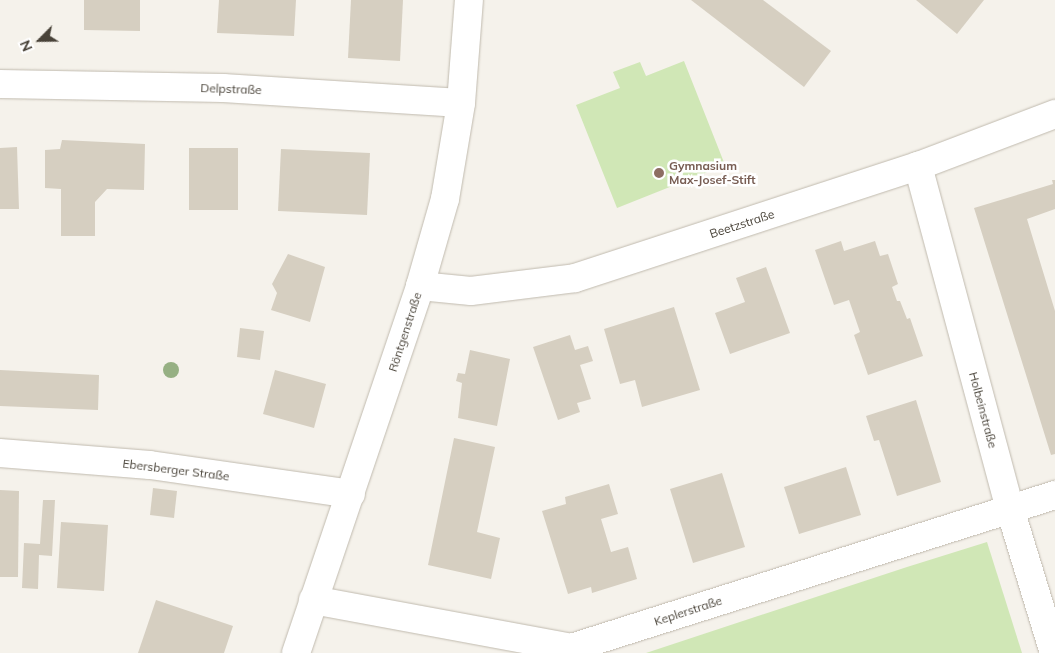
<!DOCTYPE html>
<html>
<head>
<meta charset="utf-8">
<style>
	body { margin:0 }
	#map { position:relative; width:1055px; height:653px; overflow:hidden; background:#f5f2eb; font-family:Mulish,sans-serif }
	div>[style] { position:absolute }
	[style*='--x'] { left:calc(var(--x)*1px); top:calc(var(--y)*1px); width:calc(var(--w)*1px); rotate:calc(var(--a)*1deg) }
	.green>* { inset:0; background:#d0e7b6 }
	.building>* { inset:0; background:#d6cfc1 }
	.roads { filter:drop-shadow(0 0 1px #c0baae) drop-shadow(0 0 1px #c0baae) }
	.minor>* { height:28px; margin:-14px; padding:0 14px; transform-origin:14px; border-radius:14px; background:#fff }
	.trees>* { width:16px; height:16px; margin:-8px; border-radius:50%; background:#96b083 }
	.dots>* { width:14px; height:14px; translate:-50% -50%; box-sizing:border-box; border:2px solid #fff; border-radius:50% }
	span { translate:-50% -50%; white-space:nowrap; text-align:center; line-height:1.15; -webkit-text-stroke:5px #fff; paint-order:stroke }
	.street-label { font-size:12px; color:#494339 }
	.education-label { font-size:12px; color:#785e54; font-weight:700 }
	.left { translate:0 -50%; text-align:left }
	.north { position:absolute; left:15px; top:15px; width:50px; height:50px; -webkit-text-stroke:4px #fff; paint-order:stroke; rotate:247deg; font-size:14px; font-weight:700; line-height:20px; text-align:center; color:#494339 }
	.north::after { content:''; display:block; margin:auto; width:18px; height:22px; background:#494339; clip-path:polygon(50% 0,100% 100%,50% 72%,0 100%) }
</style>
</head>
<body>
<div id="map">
	<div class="green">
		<div style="clip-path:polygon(684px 61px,725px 165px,617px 208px,576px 105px,620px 88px,613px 72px,640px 62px,646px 76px)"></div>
		<div style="clip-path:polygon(987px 542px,1022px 653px,646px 653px,907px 567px)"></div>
	</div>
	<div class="building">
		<div style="clip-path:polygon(84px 0,140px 0,140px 31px,84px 30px)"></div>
		<div style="clip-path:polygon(219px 0,296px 0,294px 36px,217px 33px)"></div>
		<div style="clip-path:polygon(351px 0,403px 0,400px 61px,348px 58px)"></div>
		<div style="clip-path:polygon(691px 0,763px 0,831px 51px,804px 87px)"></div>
		<div style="clip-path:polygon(916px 0,984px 0,957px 34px)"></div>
		<div style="clip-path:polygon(62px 140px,145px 144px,144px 190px,107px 189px,95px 202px,95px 236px,61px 236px,61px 189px,45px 188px,45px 150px,60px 149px)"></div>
		<div style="clip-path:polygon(17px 147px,19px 209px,0 209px,0 148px)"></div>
		<div style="clip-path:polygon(189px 148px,238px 148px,238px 210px,189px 210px)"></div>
		<div style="clip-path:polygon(281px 149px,370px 153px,367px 215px,278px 211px)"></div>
		<div style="clip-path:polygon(1052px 180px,1055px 180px,1055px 209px,1027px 219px,1055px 311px,1055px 454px,1051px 455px,974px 208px,1053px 184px)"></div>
		<div style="clip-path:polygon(841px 241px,844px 251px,875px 241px,880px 256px,888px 254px,898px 284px,892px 287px,897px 301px,900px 301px,907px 319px,910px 318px,923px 356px,868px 375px,854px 335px,860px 332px,849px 300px,834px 305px,815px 250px)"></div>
		<div style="clip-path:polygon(288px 254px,325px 267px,310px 322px,271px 310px,277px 293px,272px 284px)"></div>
		<div style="clip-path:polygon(766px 267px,790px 333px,730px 354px,715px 313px,745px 302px,736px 278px)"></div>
		<div style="clip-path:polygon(674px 307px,700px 390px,642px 407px,635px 380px,620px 384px,604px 329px)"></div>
		<div style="clip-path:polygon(240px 328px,264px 331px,260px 360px,237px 357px)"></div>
		<div style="clip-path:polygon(570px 335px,575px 350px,588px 346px,593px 361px,580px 365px,591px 399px,577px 403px,580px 412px,558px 420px,533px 347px)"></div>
		<div style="clip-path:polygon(470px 350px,510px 359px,497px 426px,458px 418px,462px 383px,456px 381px,458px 373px,465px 374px)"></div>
		<div style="clip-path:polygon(0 370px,99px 375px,98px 410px,0 406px)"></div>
		<div style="clip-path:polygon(275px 370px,326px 384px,314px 428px,263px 414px)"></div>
		<div style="clip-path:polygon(916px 400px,941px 482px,897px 496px,879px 440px,874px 441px,866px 416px)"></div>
		<div style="clip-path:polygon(454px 438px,495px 447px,477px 532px,500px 538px,491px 579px,428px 565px)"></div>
		<div style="clip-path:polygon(846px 467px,861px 515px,799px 534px,784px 487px)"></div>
		<div style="clip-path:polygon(722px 473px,745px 547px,693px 563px,670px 489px)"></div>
		<div style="clip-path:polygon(609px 484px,618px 514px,601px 519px,611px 552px,628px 547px,637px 579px,592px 593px,591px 587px,568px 594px,542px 511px,566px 504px,565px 497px)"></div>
		<div style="clip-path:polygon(153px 488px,177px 491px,174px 518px,150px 515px)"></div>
		<div style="clip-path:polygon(0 490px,19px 491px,18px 577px,0 577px)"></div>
		<div style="clip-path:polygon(43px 500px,55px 500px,52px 556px,39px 555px,38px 589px,22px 588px,24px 543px,40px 544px)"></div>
		<div style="clip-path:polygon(61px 522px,108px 525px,104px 591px,57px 588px)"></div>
		<div style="clip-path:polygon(156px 600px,233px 626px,224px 653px,138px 653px)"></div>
	</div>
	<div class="roads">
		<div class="minor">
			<div style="--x:0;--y:84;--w:223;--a:1"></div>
			<div style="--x:223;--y:88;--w:238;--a:3.6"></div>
			<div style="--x:918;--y:166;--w:355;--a:75"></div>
			<div style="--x:1010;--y:509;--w:151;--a:73"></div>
			<div style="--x:420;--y:286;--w:51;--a:5.6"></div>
			<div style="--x:471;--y:291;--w:105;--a:-7.1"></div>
			<div style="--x:575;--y:278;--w:361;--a:-18.1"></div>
			<div style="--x:918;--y:166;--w:147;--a:-20.8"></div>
			<div style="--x:0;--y:453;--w:150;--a:4.6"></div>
			<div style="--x:150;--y:465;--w:203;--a:8.2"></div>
			<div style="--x:313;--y:600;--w:262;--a:10.5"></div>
			<div style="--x:571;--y:648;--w:508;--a:-17.54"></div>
			<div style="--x:296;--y:653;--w:387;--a:-71.3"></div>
			<div style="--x:420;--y:286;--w:91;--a:-74"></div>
			<div style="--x:445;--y:199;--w:97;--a:-80.5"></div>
			<div style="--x:461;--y:103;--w:103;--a:-85.6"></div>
		</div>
	</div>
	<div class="trees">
		<div style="left:171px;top:370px"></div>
	</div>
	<div class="dots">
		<div style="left:659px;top:173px;background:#8d6e63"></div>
	</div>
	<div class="street-label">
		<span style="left:231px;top:89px;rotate:2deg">Delpstraße</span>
		<span style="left:742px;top:224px;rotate:-18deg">Beetzstraße</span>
		<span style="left:405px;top:332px;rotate:-72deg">Röntgenstraße</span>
		<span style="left:983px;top:410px;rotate:75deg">Holbeinstraße</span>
		<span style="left:176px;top:470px;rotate:7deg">Ebersberger Straße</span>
		<span style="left:688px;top:611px;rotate:-18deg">Keplerstraße</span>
	</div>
	<div class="education-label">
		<span class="left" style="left:669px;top:173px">Gymnasium<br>Max-Josef-Stift</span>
	</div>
	<div class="north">N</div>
</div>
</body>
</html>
